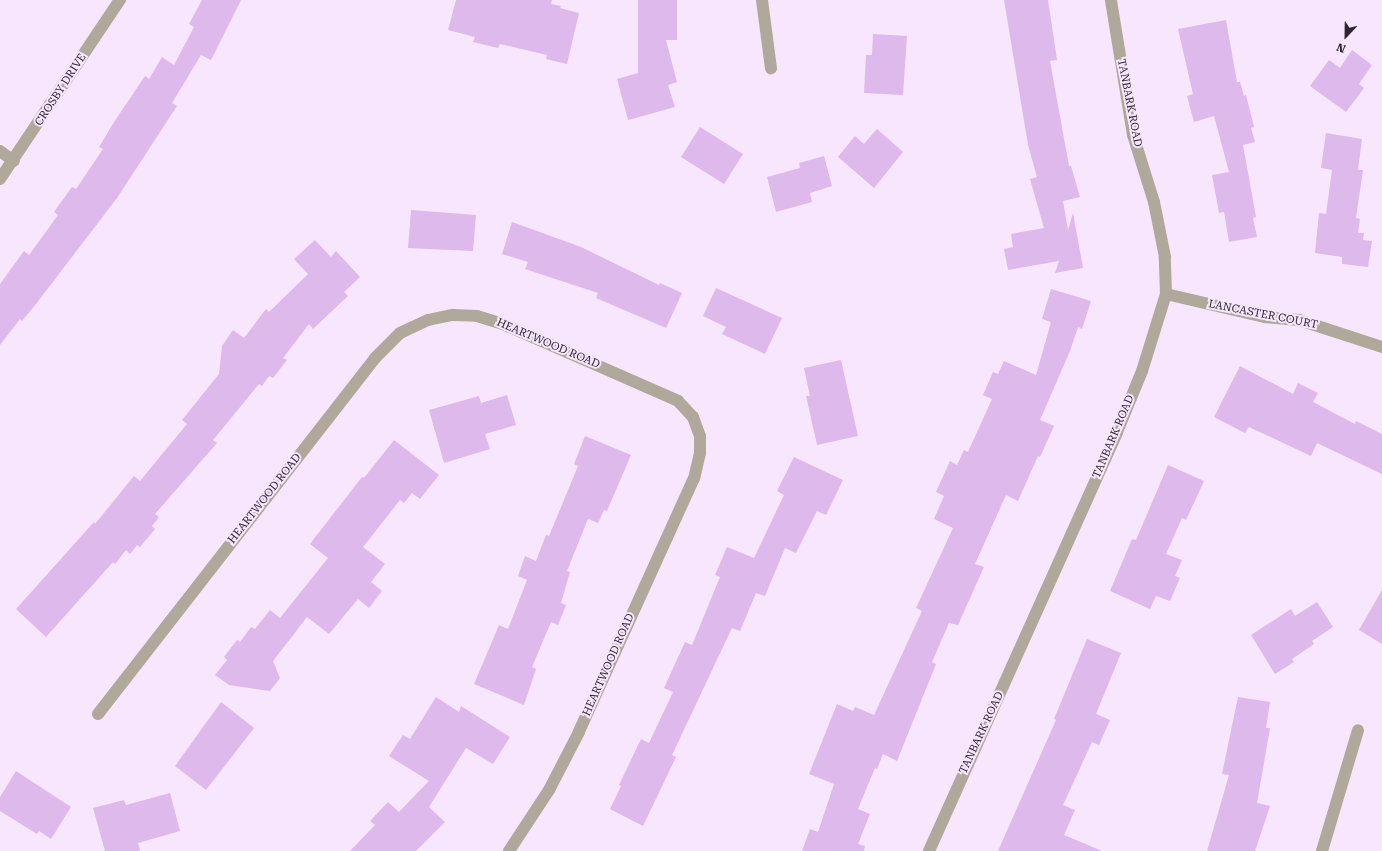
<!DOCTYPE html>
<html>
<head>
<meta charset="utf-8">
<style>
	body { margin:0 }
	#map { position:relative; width:1382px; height:851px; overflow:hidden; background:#f8e6fe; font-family:"Roboto Serif",serif }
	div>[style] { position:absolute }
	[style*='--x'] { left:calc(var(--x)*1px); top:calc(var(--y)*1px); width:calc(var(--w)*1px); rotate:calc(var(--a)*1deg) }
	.building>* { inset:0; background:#deb9eb }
	.minor>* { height:12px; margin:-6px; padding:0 6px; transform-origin:6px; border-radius:6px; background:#b0a89a }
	span { translate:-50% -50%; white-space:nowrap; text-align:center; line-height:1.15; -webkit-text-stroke:4px #f8e6fe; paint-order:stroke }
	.street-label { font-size:11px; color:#2e2531 }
	.north { position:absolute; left:1326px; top:16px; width:40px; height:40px; -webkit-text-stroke:3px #f8e6fe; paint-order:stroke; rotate:202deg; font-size:11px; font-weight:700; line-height:16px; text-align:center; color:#2e2531 }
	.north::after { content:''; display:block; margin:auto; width:14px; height:18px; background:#2e2531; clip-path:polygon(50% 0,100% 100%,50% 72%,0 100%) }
</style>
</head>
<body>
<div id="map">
	<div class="building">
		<div style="clip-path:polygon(202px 0,241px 0,211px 60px,201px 55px,172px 103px,177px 106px,117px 198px,36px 304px,22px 321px,20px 319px,0 345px,0 284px,24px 251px,29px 255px,58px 215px,54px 212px,72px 187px,76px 189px,103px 149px,99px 147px,114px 122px,145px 76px,149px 79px,162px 57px,174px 65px,194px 27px,189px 24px)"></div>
		<div style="clip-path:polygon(456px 0,552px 0,551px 4px,561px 6px,560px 8px,579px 13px,567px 64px,546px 59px,547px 55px,500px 44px,498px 48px,473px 42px,475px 37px,448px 30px)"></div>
		<div style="clip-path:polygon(638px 0,677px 0,677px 40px,666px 40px,677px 82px,668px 85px,675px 107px,628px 120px,617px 79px,638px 73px)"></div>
		<div style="clip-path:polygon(1004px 0,1048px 0,1057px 60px,1050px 61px,1069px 166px,1071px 166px,1080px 197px,1063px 201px,1068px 230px,1073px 213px,1083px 268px,1055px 273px,1059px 261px,1008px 270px,1004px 249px,1013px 247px,1011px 234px,1044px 228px,1030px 179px,1037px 177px,1028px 145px)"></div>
		<div style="clip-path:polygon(1226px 20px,1237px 82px,1240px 82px,1244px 96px,1246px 95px,1254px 127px,1251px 128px,1255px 142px,1243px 145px,1256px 217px,1253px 218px,1257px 237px,1229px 242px,1224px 212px,1219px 213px,1212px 175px,1229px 172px,1214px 116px,1194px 122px,1187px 96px,1193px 94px,1178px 29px)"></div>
		<div style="clip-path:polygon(873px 34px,907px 36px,903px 95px,864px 93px,866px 55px,872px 55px)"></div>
		<div style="clip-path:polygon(1352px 50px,1372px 65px,1359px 84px,1364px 88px,1346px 112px,1310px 86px,1329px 60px,1340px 68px)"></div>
		<div style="clip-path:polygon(700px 127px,743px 154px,724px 184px,681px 157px)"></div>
		<div style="clip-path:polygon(877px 129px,903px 152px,874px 188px,838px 157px,855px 136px,864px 144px)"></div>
		<div style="clip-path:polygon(1326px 133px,1362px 139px,1358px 170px,1363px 170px,1356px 218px,1360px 219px,1358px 233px,1364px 233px,1363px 240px,1372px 241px,1368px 267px,1342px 264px,1342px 257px,1315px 253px,1319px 213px,1326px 214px,1332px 170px,1321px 168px)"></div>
		<div style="clip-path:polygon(824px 156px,832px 186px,810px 193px,812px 202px,776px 212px,767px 177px,800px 168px,799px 163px)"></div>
		<div style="clip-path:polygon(411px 210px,476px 215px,473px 251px,408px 248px)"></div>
		<div style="clip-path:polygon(512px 222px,581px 247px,659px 285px,660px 283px,682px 293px,666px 328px,596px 298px,598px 293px,525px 269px,528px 262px,502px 254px)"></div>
		<div style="clip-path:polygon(315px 240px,331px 257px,336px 251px,360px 277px,344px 292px,348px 296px,313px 329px,309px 324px,283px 358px,287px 360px,273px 378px,269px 376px,262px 386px,259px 384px,213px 440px,217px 443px,155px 514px,159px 517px,152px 526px,155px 529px,140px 547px,137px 545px,130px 554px,126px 550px,115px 564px,113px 562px,46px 637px,16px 609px,94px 522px,95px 524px,134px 476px,140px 481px,187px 424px,182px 420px,219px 374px,222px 346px,233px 330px,244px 338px,266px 309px,269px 312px,308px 274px,294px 259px)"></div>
		<div style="clip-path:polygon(716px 288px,782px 318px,765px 354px,722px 334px,726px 327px,703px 316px)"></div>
		<div style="clip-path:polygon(1051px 289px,1091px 301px,1082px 329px,1078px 327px,1070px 351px,1040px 420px,1054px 426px,1040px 457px,1038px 456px,1018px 501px,1006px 495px,975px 564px,984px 567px,958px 625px,949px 623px,932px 662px,936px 664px,897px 761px,883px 754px,877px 769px,875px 768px,858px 809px,870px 814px,858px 844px,865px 846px,864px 851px,802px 851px,810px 829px,818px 832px,834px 784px,809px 774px,837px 704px,853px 711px,855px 707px,874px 715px,922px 611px,916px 608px,953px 528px,934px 519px,944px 496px,936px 492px,950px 461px,957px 465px,964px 450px,968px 452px,992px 399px,983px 395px,993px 372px,998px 374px,1004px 361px,1036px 375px,1051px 322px,1042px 319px)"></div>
		<div style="clip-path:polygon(841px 360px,858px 436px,817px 445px,806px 396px,810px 396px,804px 368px)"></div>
		<div style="clip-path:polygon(1240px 366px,1293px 394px,1298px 383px,1318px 393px,1313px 402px,1355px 424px,1356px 421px,1382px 434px,1382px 474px,1317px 443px,1311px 456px,1249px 427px,1245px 433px,1214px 417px)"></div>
		<div style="clip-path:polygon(507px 395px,516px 425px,485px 434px,490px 449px,444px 463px,429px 410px,479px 396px,481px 403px)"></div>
		<div style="clip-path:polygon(585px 436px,631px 455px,607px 511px,604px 510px,598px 523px,588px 519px,567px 571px,570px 572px,561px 603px,566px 605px,558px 625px,551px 622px,532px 667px,536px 669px,524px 705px,474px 684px,499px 625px,508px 629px,527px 580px,518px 576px,525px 556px,536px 561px,546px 535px,549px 536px,578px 466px,574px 464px)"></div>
		<div style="clip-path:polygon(394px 440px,439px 475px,420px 499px,412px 493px,404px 503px,400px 500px,363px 547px,385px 564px,371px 582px,382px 591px,369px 608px,358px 599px,329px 634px,307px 617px,273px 661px,280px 678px,270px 691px,229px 685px,215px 675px,227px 660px,224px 657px,237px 640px,240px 642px,251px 627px,255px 629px,270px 610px,280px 618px,328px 558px,310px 544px,362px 477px,364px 478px)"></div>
		<div style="clip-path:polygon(794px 457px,843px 480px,826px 515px,817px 511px,796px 553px,785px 548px,765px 596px,756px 593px,740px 631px,732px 628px,672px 755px,676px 757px,643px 826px,610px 809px,621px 786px,619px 785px,641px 739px,649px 743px,673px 692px,664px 688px,685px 642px,692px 645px,720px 577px,715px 575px,727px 547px,754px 558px,784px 495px,777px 491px)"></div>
		<div style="clip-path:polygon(1168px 465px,1204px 481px,1186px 520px,1182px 518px,1166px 554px,1182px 560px,1175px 576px,1180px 578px,1170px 601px,1156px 596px,1150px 609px,1110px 591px,1132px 539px,1136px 540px)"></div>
		<div style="clip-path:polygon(1382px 590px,1382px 644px,1359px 630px)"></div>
		<div style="clip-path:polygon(1317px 602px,1333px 627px,1312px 641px,1314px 644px,1292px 659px,1294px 662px,1275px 674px,1251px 635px,1291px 609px,1295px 616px)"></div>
		<div style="clip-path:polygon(1087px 639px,1121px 653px,1096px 714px,1110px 720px,1099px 745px,1092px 742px,1063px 805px,1075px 810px,1064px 835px,1102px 851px,998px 851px,1056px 720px,1054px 719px)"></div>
		<div style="clip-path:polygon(436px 697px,459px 712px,461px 706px,510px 737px,493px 764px,466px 748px,429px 807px,445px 822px,416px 851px,350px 851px,375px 825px,370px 821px,388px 802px,399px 812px,429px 781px,389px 756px,403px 735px,410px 739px)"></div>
		<div style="clip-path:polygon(1238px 697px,1270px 702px,1266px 728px,1270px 728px,1257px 803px,1270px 806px,1255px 851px,1207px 851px,1229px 775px,1222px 774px)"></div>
		<div style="clip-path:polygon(221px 702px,254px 728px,206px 790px,175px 766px)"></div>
		<div style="clip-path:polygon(16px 771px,71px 807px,51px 839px,39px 831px,37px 834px,0 811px,0 797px)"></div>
		<div style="clip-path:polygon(170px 793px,180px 831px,138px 843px,140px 851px,105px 851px,93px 808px,124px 800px,126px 805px)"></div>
	</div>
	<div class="minor">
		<div style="--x:762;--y:0;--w:69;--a:82.5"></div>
		<div style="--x:0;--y:151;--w:17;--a:36"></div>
		<div style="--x:0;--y:179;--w:216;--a:-56.2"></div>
		<div style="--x:1166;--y:294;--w:102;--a:13.1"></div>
		<div style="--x:1265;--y:317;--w:34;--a:5"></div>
		<div style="--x:1299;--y:320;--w:87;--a:18"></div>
		<div style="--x:98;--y:714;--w:451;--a:-52.1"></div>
		<div style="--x:375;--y:358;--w:35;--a:-45"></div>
		<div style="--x:400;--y:333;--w:31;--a:-25"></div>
		<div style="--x:428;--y:320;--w:25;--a:-12"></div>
		<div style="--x:452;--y:315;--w:25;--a:2"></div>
		<div style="--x:477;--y:316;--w:27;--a:17"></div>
		<div style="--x:503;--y:324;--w:191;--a:23.7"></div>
		<div style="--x:678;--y:401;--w:22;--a:47"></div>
		<div style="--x:693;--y:417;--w:20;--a:70"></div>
		<div style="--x:700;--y:436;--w:17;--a:90"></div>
		<div style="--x:700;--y:453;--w:26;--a:103"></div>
		<div style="--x:694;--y:478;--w:279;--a:114.4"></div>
		<div style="--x:579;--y:732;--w:65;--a:117.3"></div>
		<div style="--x:549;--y:790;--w:73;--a:123.3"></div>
		<div style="--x:929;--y:851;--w:459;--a:-65.8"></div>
		<div style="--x:1117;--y:432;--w:66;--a:-67.7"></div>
		<div style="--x:1142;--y:371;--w:81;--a:-72.7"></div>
		<div style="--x:1166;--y:294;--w:37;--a:-92"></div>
		<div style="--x:1165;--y:257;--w:56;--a:-101.3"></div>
		<div style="--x:1154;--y:202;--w:70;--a:-107.4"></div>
		<div style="--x:1133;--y:135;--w:137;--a:-99.3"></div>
		<div style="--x:1322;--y:851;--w:126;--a:-73.4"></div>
	</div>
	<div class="street-label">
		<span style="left:61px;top:90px;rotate:-57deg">CROSBY DRIVE</span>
		<span style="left:1129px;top:103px;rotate:79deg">TANBARK ROAD</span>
		<span style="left:1263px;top:315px;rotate:11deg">LANCASTER COURT</span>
		<span style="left:548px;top:344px;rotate:23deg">HEARTWOOD ROAD</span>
		<span style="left:1114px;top:437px;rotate:-67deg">TANBARK ROAD</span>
		<span style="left:265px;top:499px;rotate:-52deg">HEARTWOOD ROAD</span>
		<span style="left:609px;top:665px;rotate:-66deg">HEARTWOOD ROAD</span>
		<span style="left:982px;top:733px;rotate:-65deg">TANBARK ROAD</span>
	</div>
	<div class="north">N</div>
</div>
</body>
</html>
